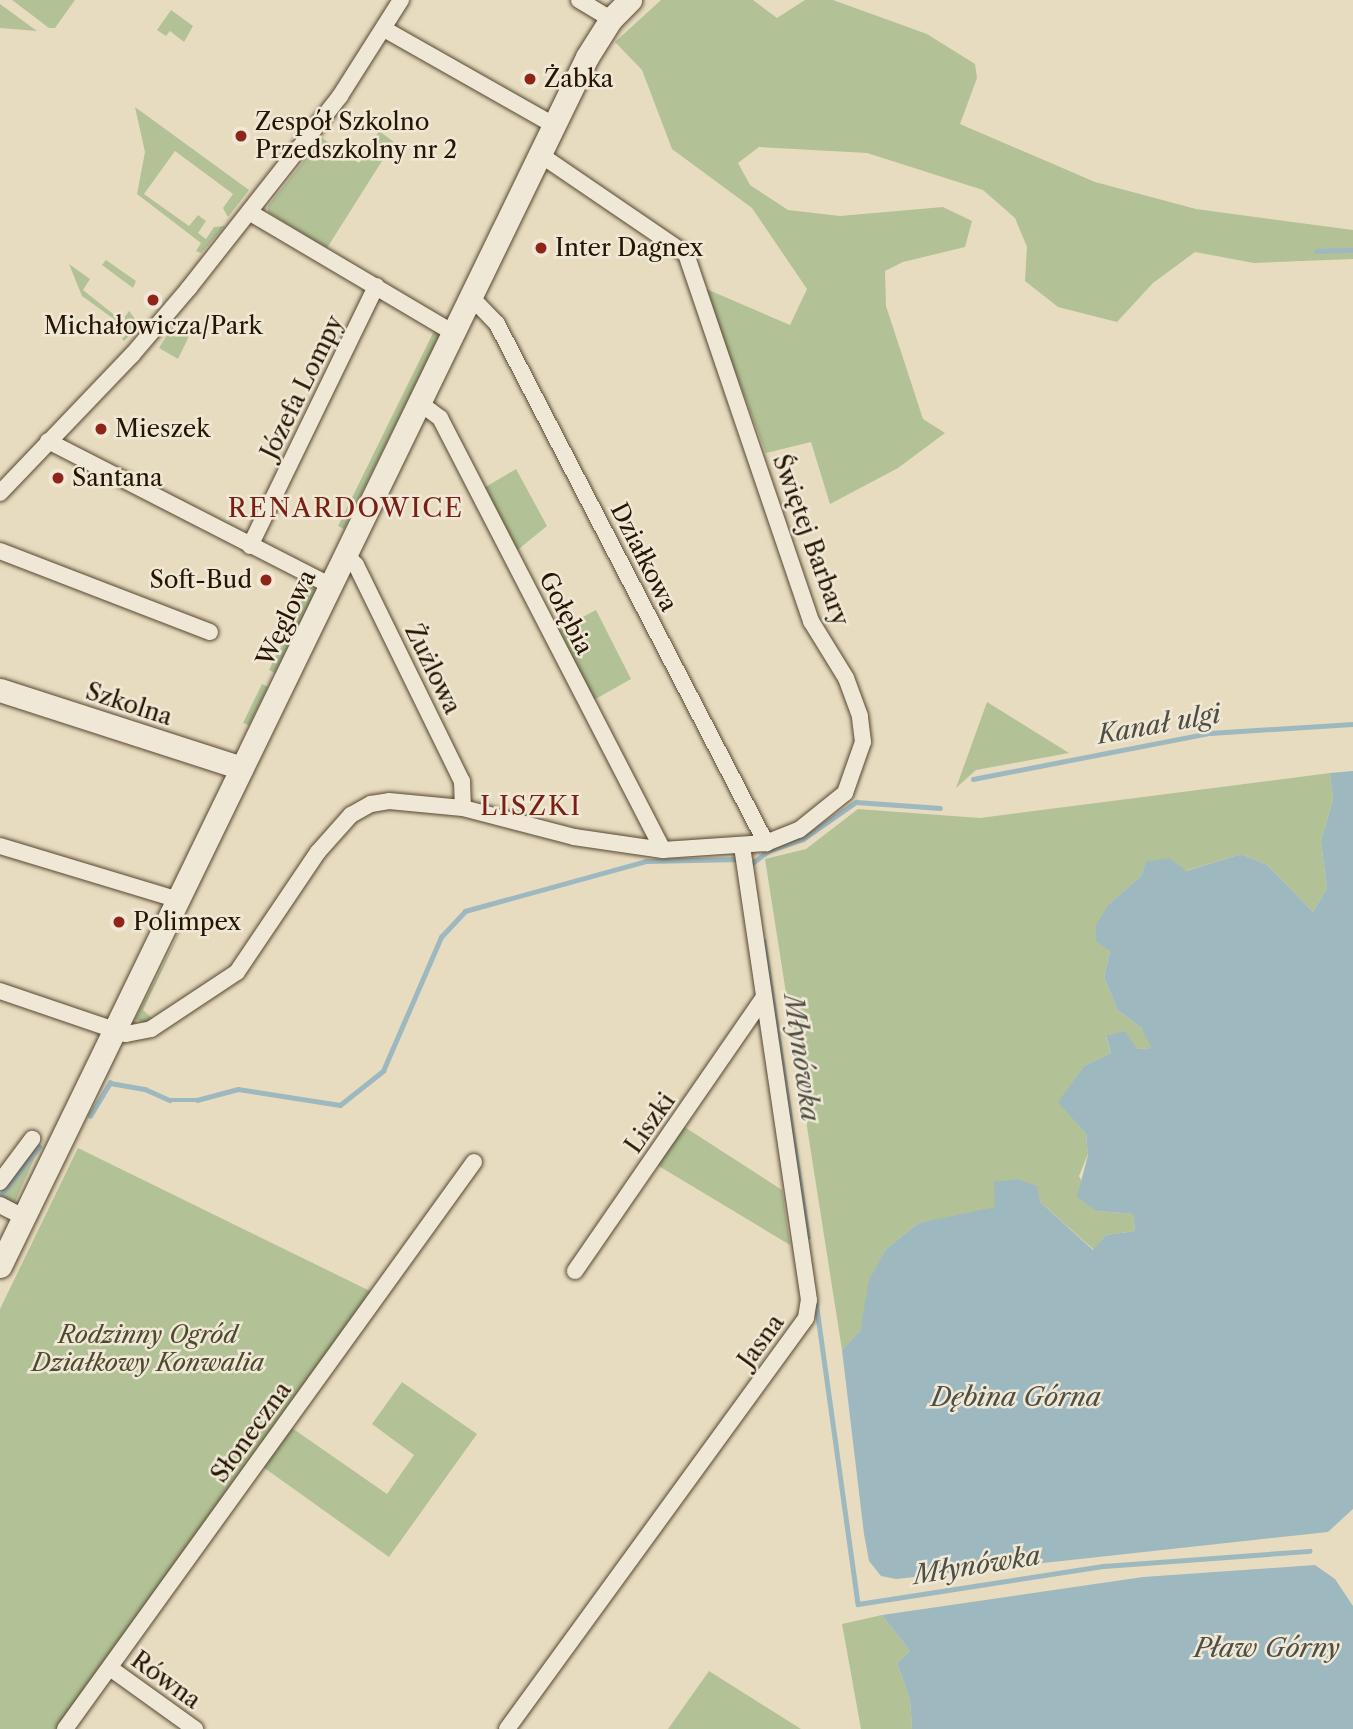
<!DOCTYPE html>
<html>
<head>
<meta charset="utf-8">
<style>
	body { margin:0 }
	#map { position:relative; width:1353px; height:1729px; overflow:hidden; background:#e8dcc0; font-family:"Libre Caslon Text",serif }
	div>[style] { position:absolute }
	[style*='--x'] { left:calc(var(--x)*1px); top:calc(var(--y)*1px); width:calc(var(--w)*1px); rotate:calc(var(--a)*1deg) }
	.green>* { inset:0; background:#b2c296 }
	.water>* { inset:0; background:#9eb8bf }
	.stream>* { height:4.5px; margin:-2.25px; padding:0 2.25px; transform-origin:2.25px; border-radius:2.25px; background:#9eb8bf }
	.roads { filter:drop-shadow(0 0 2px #564731) drop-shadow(0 0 2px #564731) }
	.street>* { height:16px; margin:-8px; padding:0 8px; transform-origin:8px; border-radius:8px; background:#f0e8d6 }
	.secondary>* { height:23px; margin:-11.5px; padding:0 11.5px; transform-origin:11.5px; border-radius:11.5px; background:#f0e8d6 }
	.dots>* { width:19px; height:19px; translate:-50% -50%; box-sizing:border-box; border:4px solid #f0e8d6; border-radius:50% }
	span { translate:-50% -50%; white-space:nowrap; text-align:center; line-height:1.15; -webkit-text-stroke:5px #f0e8d6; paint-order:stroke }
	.poi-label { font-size:24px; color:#251501 }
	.left { translate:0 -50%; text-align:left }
	.right { translate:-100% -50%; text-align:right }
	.street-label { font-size:24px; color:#251501 }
	.park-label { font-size:24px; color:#4f492e; font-style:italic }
	.neighbourhood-label { font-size:26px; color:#7a1f14; letter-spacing:2px }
	.water-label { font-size:26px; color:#4f4e44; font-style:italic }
</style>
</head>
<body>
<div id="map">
	<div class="green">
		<div style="clip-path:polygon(12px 0,75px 0,55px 28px,49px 28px)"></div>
		<div style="clip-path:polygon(661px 0,753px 0,777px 18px,805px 0,833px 0,927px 34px,975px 64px,977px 78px,960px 124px,1095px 182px,1196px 209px,1353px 230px,1353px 259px,1254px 263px,1195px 252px,1153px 283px,1117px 322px,1058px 307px,1025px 281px,1027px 247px,1015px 218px,983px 190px,867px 153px,759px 147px,738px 163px,750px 185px,788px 210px,840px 216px,943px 207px,972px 221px,965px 247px,903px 262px,885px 271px,886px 306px,923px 419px,945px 433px,898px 468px,830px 504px,811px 442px,766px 453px,704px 288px,790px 325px,807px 289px,752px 208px,672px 149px,642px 70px,615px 42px)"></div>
		<div style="clip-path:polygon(0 4px,37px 31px,0 28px)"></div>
		<div style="clip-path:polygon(171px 10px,193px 26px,184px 42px,170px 31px,166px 36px,157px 30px)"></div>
		<div style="clip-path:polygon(135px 107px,249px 190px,228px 217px,223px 208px,233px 194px,175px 151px,144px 194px,189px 226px,198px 215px,206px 221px,198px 233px,206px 239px,214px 227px,225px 226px,201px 253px,196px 251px,201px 243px,137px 194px,145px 152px)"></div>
		<div style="clip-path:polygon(379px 131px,394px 142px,327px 248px,268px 212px,268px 206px,322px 138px,359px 163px)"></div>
		<div style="clip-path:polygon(106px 260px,136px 281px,133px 288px,102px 265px)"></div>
		<div style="clip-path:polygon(69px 264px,90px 279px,83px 290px,122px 321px,129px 311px,135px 319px,138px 327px,124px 341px,122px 339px,129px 330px,82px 296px)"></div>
		<div style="clip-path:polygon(174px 324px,191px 332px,178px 359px,159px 348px)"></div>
		<div style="clip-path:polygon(434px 331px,440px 334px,344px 529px,338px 526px)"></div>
		<div style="clip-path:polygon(516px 469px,547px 526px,515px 552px,482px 489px)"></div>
		<div style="clip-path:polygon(309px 586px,316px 590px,297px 629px,290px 625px)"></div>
		<div style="clip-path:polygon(596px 610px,631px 679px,592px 701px,556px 631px)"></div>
		<div style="clip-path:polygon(287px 633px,293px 636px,275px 673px,269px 670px)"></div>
		<div style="clip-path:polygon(262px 684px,268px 687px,249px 725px,243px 723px)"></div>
		<div style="clip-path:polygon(987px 702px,1069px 753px,976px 770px,956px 788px)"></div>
		<div style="clip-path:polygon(1330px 773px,1333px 799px,1321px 841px,1327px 888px,1313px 912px,1267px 865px,1241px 854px,1185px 871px,1146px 863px,1141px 876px,1109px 904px,1110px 951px,1104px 977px,1117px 1009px,1141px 1028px,1153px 1048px,1137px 1049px,1106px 1037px,1111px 1053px,1084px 1066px,1059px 1102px,1086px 1134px,1088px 1154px,1079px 1176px,1097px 1211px,1133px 1214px,1135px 1231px,1106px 1235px,1094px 1250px,1040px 1202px,919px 1223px,886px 1249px,870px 1280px,860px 1331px,842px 1350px,765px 859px,806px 849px,858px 809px,980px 818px)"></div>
		<div style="clip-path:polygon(184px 924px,143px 1010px,154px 1020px,148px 1025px,135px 1019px)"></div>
		<div style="clip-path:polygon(683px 1126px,782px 1190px,790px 1245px,657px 1165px)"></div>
		<div style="clip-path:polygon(78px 1148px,372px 1292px,56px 1729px,0 1729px,0 1309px)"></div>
		<div style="clip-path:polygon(36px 1155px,14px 1204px,2px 1199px)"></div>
		<div style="clip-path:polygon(402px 1382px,477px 1434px,389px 1557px,263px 1467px,292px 1428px,387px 1494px,414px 1455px,372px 1424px)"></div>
		<div style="clip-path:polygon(882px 1615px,910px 1651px,897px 1663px,910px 1700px,912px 1729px,861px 1729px,842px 1624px)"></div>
		<div style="clip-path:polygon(709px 1671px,801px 1729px,668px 1729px)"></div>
	</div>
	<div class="water">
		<div style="clip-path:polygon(1353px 771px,1353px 1509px,1328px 1532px,896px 1579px,881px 1576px,869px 1561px,864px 1534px,842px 1350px,860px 1331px,869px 1280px,886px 1249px,919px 1223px,995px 1207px,994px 1182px,1017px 1179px,1037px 1186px,1040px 1202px,1093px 1250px,1106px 1235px,1135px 1231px,1133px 1214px,1097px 1211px,1077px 1197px,1088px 1155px,1086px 1134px,1058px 1102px,1084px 1066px,1111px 1053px,1106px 1036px,1125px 1031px,1137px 1049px,1152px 1048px,1141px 1028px,1117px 1009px,1104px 977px,1110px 951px,1096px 941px,1096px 925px,1109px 904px,1141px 876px,1146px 862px,1169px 858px,1186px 871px,1241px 854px,1267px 865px,1313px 912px,1327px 888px,1321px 841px,1333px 799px,1330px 773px)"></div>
		<div style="clip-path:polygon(1315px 1565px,1335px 1579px,1353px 1606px,1353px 1729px,912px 1729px,910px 1700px,897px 1663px,910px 1651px,882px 1615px,1143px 1577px)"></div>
	</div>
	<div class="stream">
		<div style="--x:1316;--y:251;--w:37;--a:-2"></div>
		<div style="--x:973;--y:779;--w:241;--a:-11"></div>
		<div style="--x:1210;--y:733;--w:143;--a:-3.6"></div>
		<div style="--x:751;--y:864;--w:21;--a:-37"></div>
		<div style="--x:768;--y:851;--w:37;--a:-19"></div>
		<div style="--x:803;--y:839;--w:65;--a:-34.9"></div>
		<div style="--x:856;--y:802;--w:84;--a:4.1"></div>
		<div style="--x:764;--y:941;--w:299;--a:81.5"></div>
		<div style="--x:90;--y:1116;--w:39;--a:-59"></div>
		<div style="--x:110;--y:1083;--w:36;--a:10"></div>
		<div style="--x:145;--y:1089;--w:27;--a:24"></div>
		<div style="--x:170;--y:1100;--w:27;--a:0"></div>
		<div style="--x:197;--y:1100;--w:42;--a:-15"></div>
		<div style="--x:238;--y:1089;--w:103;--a:8.9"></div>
		<div style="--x:340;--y:1105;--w:55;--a:-38.3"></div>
		<div style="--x:383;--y:1071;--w:146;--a:-66.6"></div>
		<div style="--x:441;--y:937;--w:35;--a:-47"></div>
		<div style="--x:465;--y:911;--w:188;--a:-15.4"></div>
		<div style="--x:646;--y:861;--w:95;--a:-1.2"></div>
		<div style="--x:2;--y:1194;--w:60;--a:-51.8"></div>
		<div style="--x:816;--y:1301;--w:306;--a:82.1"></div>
		<div style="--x:858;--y:1604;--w:249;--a:-8.8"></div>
		<div style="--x:1104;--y:1566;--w:206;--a:-4.2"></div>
	</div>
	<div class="roads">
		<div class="street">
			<div style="--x:579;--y:0;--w:37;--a:31"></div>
			<div style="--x:384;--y:29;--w:195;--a:29.5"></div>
			<div style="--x:249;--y:212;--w:239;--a:30.6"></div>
			<div style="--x:472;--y:298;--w:36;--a:46"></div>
			<div style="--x:497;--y:324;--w:585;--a:62.6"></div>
			<div style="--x:420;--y:403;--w:25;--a:37"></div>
			<div style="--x:440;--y:418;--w:486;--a:62.7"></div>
			<div style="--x:48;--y:441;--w:318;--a:27.1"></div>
			<div style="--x:0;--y:493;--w:191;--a:-46.3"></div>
			<div style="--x:132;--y:355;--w:88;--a:-49.6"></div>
			<div style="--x:189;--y:288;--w:244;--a:-51.8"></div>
			<div style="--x:340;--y:96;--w:114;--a:-57.6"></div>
			<div style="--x:250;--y:546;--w:289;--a:-64.1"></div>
			<div style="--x:0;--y:551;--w:225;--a:21.1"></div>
			<div style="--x:346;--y:555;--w:14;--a:45"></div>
			<div style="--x:356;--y:565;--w:241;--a:63.9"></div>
			<div style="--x:462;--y:781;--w:27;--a:88"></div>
			<div style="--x:0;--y:846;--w:187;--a:16.8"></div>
			<div style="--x:0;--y:991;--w:133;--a:18.8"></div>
			<div style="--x:126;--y:1034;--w:25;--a:-11"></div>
			<div style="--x:151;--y:1029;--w:103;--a:-33.5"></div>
			<div style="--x:237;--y:972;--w:145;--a:-56"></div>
			<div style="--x:318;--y:852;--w:50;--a:-48.3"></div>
			<div style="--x:351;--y:815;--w:23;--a:-29"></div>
			<div style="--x:371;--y:804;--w:18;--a:-9"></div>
			<div style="--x:389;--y:801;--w:74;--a:5.4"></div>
			<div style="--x:463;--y:808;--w:115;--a:14.6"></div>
			<div style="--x:574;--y:837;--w:90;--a:8.3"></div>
			<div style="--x:663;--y:850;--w:103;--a:-3.9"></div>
			<div style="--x:766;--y:843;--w:35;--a:-22"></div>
			<div style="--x:799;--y:830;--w:59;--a:-38.8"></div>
			<div style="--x:845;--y:793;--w:54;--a:-70.6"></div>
			<div style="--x:863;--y:742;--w:26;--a:-97"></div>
			<div style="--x:860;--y:716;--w:40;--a:-110.2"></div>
			<div style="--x:846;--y:678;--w:67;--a:-121.6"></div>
			<div style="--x:811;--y:621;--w:388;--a:-108.8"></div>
			<div style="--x:686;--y:254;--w:176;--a:-145.7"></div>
			<div style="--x:0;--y:1182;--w:54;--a:-53.3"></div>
			<div style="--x:0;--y:1205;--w:27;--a:27"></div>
			<div style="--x:575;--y:1271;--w:329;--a:-55.4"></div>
			<div style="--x:110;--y:1668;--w:105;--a:35.7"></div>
			<div style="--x:65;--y:1729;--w:699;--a:-54.2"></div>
			<div style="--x:507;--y:1729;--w:508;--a:-53.96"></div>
			<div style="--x:806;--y:1318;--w:18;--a:-81"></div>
			<div style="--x:809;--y:1300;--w:457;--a:-98.4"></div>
		</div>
		<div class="secondary">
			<div style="--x:0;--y:690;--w:254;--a:17.9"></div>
			<div style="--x:0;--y:1266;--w:1344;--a:-64.1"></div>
			<div style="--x:587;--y:57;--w:45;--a:-57.7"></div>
			<div style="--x:611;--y:19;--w:27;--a:-45"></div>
		</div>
	</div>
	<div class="dots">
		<div style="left:530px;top:79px;background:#8f2418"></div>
		<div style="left:241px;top:136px;background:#8f2418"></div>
		<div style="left:541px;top:248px;background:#8f2418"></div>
		<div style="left:153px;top:300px;background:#8f2418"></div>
		<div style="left:101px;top:429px;background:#8f2418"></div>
		<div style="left:58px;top:478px;background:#8f2418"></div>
		<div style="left:266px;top:580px;background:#8f2418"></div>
		<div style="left:119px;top:922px;background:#8f2418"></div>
	</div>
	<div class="poi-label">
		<span class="left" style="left:544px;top:79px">Żabka</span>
		<span class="left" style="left:255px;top:136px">Zespół Szkolno<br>Przedszkolny nr 2</span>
		<span class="left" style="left:555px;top:248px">Inter Dagnex</span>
		<span style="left:153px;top:326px">Michałowicza/Park</span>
		<span class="left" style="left:115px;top:429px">Mieszek</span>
		<span class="left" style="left:72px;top:478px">Santana</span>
		<span class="right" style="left:252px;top:580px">Soft-Bud</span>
		<span class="left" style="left:133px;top:922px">Polimpex</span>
	</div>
	<div class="street-label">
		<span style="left:302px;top:387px;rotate:-64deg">Józefa Lompy</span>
		<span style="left:811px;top:540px;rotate:70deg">Świętej Barbary</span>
		<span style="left:644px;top:557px;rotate:63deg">Działkowa</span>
		<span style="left:566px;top:613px;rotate:63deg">Gołębia</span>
		<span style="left:286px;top:618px;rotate:-64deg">Węglowa</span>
		<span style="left:433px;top:669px;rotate:64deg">Żużlowa</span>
		<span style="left:129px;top:704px;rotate:18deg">Szkolna</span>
		<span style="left:650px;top:1123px;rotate:-55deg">Liszki</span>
		<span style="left:761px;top:1341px;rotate:-54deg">Jasna</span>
		<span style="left:251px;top:1432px;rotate:-54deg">Słoneczna</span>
		<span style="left:166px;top:1680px;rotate:36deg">Równa</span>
	</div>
	<div class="park-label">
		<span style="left:148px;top:1349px">Rodzinny Ogród<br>Działkowy Konwalia</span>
	</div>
	<div class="neighbourhood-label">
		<span style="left:346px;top:509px">RENARDOWICE</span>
		<span style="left:531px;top:807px">LISZKI</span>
	</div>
	<div class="water-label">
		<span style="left:1159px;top:725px;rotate:-10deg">Kanał ulgi</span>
		<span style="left:801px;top:1058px;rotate:82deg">Młynówka</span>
		<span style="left:1016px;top:1398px">Dębina Górna</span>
		<span style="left:977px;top:1566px;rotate:-9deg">Młynówka</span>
		<span style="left:1267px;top:1649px">Pław Górny</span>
	</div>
</div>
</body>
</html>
